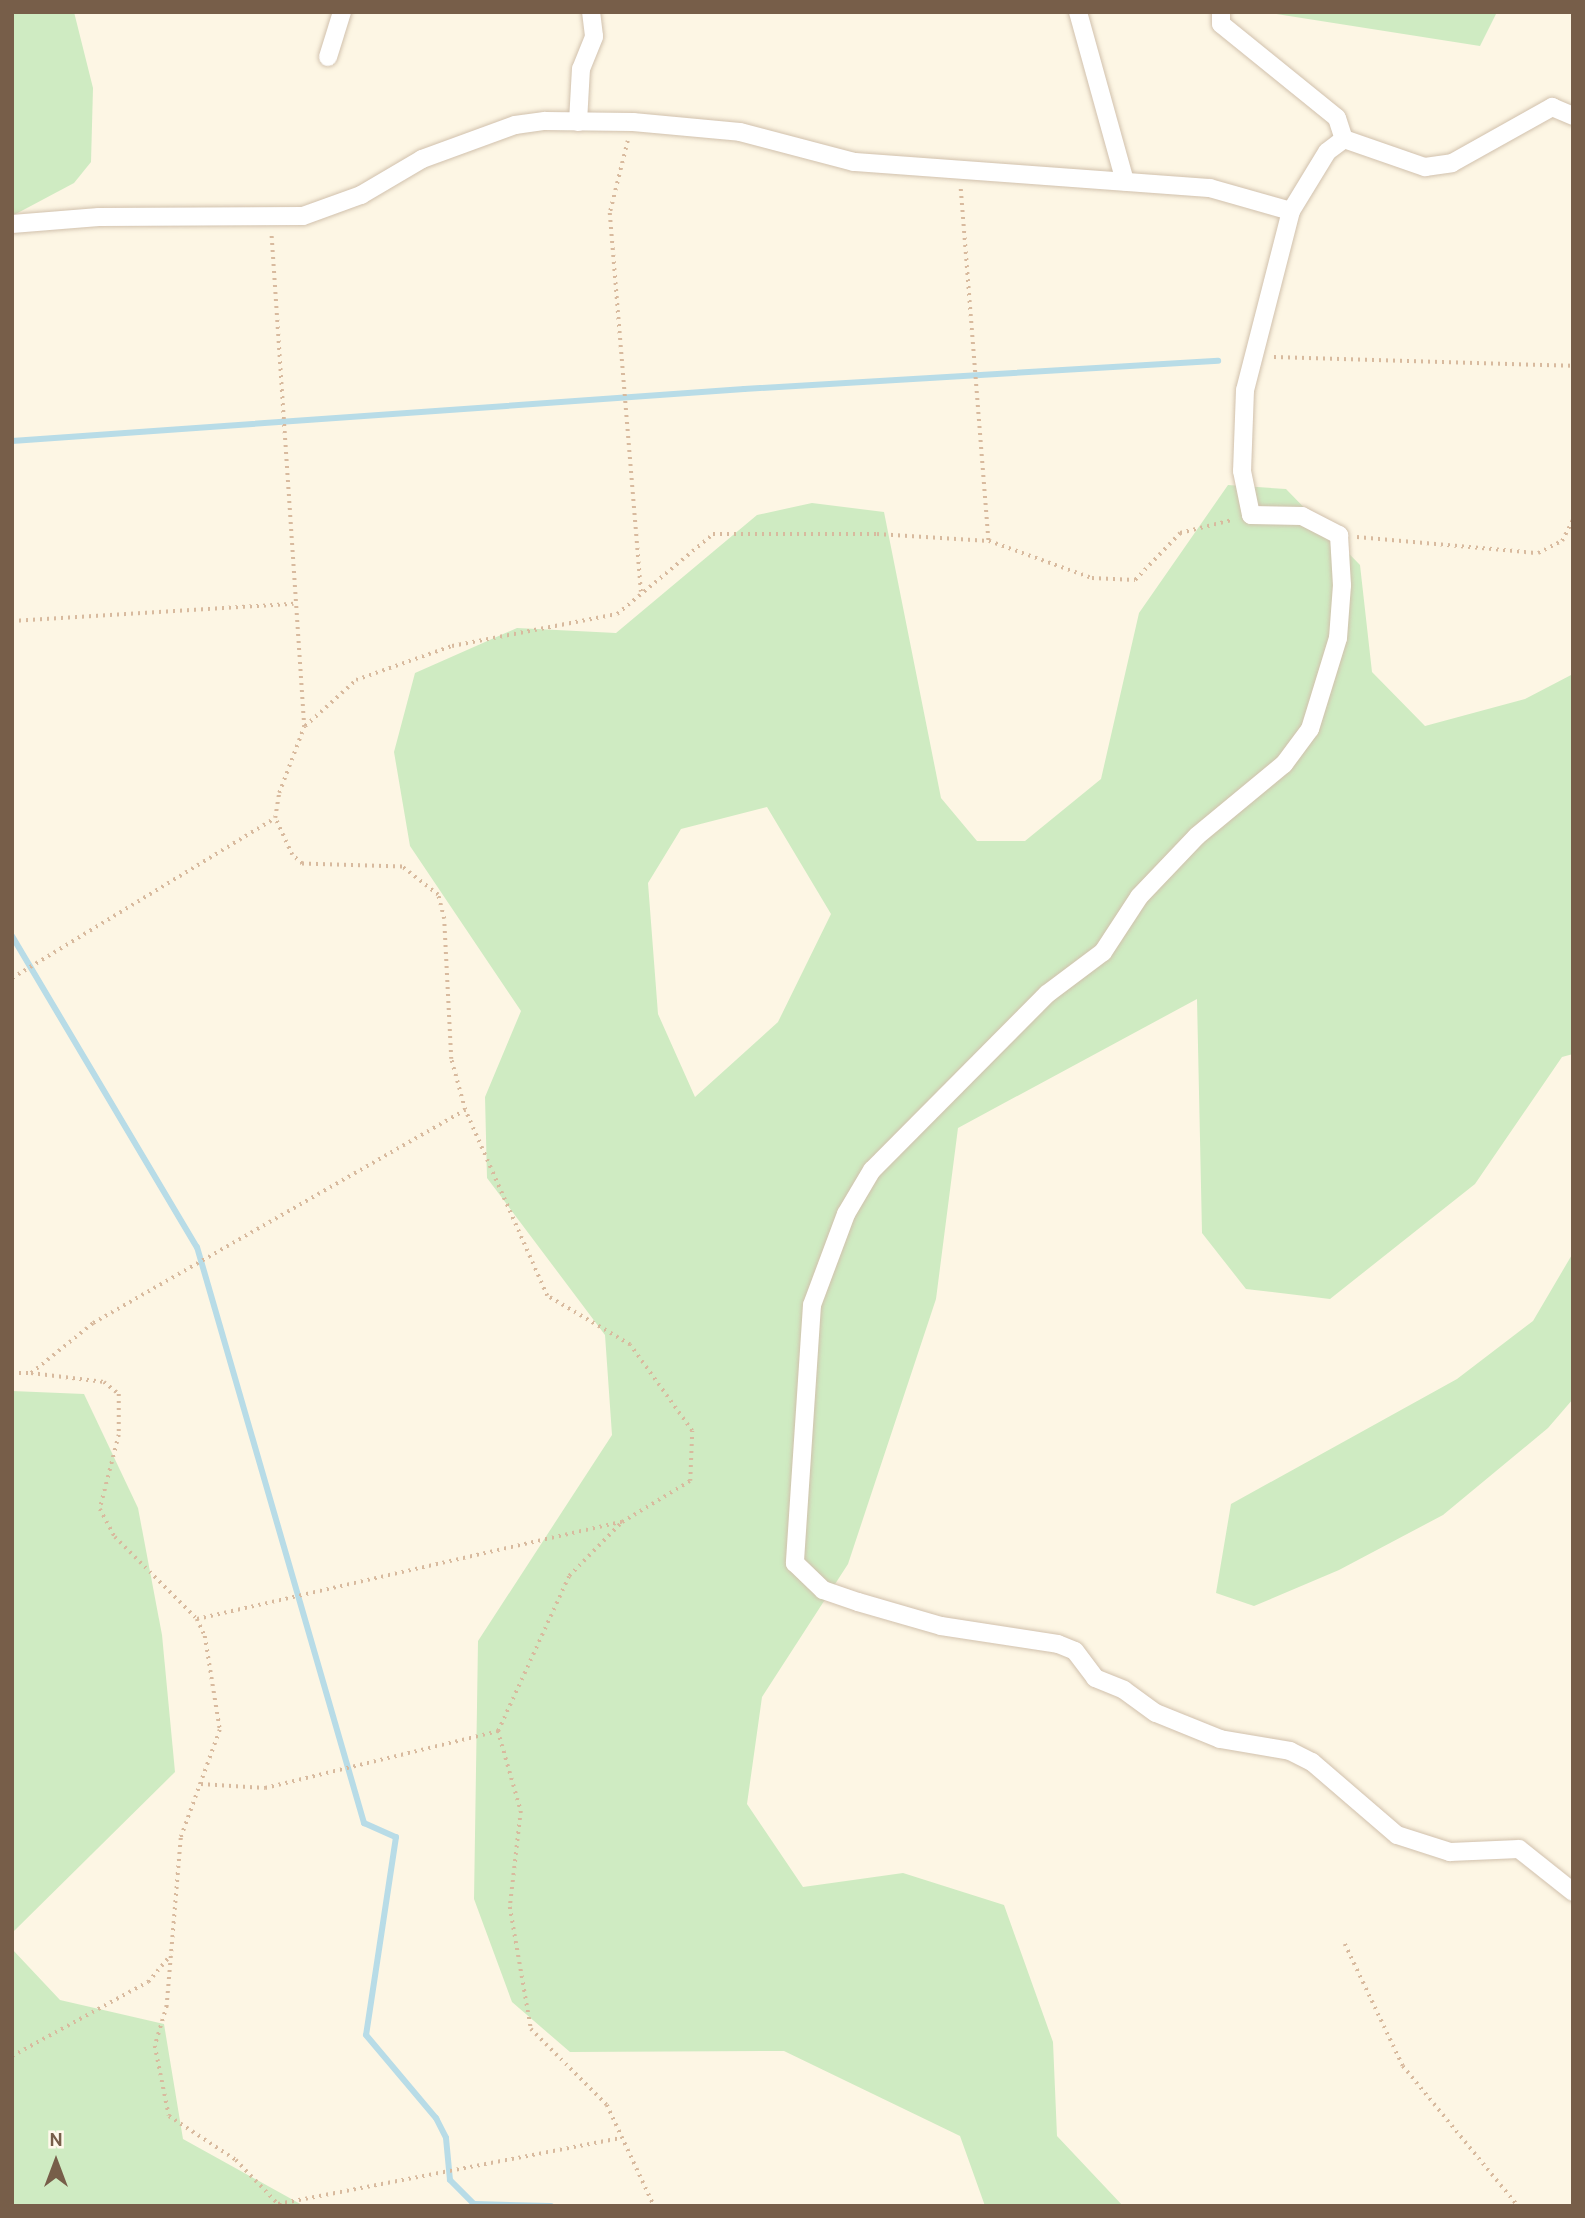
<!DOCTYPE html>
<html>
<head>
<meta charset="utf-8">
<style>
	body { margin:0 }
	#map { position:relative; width:1585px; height:2218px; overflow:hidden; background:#fdf6e4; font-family:Overpass,sans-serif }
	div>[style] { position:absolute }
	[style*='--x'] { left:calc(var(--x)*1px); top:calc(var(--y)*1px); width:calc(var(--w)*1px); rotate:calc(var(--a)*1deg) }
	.green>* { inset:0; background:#cfebc2 }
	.stream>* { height:6px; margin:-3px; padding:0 3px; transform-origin:3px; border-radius:3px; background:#b8dce7 }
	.path>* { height:3.5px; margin-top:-1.75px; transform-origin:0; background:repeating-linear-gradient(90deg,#d8ba9e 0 2px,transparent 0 7px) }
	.roads { filter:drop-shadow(0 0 2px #d1c1ad) drop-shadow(0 0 2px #d1c1ad) }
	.minor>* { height:18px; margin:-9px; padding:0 9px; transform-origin:9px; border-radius:9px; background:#fff }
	span { translate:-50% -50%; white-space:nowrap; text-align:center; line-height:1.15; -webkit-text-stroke:7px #fff9eb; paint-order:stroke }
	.frame { position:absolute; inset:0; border:14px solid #775e49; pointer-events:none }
	.north { position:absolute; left:21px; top:2127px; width:70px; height:70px; -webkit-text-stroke:5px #fff9eb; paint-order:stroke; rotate:0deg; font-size:19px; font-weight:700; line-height:28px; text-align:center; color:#775e49 }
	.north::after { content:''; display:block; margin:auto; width:24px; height:32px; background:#775e49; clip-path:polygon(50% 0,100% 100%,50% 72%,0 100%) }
</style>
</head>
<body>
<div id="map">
	<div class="green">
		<div style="clip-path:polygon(12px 12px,74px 12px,93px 88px,91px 162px,74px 183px,12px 216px)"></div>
		<div style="clip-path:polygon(1264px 12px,1497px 12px,1480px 46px)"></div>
		<div style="clip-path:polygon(evenodd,1228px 485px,1286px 489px,1360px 565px,1372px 672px,1425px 726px,1525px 699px,1573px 674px,1573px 1054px,1562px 1057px,1475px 1184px,1330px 1299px,1246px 1289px,1202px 1233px,1197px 999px,958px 1128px,936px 1299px,848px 1564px,762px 1697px,747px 1804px,803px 1887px,903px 1873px,1004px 1905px,1053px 2042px,1057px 2136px,1123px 2206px,985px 2206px,960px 2136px,784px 2051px,570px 2052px,512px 2002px,474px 1899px,478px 1641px,612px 1435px,605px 1335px,487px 1178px,485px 1097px,521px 1011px,410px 846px,394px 752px,415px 673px,517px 628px,616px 633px,757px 515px,812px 503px,884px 512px,941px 798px,977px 841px,1025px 841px,1101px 779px,1139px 613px,1228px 485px,767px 807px,831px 914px,778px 1022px,695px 1097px,658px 1014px,648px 883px,681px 829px,767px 807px)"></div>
		<div style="clip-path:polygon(1573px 1253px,1573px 1399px,1548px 1428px,1443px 1515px,1339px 1570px,1254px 1606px,1216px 1593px,1231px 1504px,1457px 1379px,1533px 1321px)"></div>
		<div style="clip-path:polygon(12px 1391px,84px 1394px,138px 1508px,162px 1635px,175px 1772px,12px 1933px)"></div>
		<div style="clip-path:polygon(12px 1949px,60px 2000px,164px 2024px,183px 2139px,304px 2206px,12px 2206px)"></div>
	</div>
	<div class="stream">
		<div style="--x:12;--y:441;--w:734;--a:-4.06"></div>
		<div style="--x:744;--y:389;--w:475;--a:-3.4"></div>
		<div style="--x:12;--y:936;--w:362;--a:59.3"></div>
		<div style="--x:197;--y:1247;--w:600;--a:73.83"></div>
		<div style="--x:364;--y:1823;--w:35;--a:24"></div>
		<div style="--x:396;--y:1837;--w:200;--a:98.6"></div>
		<div style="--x:366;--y:2035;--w:109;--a:49.9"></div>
		<div style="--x:436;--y:2118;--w:22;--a:63"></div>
		<div style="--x:446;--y:2138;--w:42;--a:84.6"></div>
		<div style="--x:450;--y:2180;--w:34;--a:45"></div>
		<div style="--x:474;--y:2204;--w:77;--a:1.5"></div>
	</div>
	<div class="path">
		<div style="--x:628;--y:141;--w:74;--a:104"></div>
		<div style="--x:610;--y:213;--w:380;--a:85.3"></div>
		<div style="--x:961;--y:189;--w:353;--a:85.5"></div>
		<div style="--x:1274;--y:357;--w:299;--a:1.7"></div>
		<div style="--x:1357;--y:537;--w:182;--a:5.1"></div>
		<div style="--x:1538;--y:553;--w:27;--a:-27"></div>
		<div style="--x:1562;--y:541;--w:25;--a:-63"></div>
		<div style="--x:12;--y:621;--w:282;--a:-3.5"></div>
		<div style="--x:305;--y:726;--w:69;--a:-42"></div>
		<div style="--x:356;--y:680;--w:102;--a:-19.5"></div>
		<div style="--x:452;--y:646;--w:168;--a:-11"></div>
		<div style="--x:617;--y:614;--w:125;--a:-39.8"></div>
		<div style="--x:713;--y:534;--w:164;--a:0"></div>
		<div style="--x:877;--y:534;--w:112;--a:3.6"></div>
		<div style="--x:989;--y:541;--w:109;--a:19.8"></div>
		<div style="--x:1092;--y:578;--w:43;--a:2.7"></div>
		<div style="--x:1135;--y:580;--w:65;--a:-46.2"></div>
		<div style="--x:1180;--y:533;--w:54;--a:-14"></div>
		<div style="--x:12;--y:978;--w:308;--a:-31.3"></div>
		<div style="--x:12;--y:1373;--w:19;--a:0"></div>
		<div style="--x:31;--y:1373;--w:80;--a:-38.9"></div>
		<div style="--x:93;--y:1323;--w:429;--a:-29.8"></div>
		<div style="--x:465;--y:1110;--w:53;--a:-105.4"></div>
		<div style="--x:451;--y:1059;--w:140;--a:-92.9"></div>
		<div style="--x:444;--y:919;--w:25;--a:-104"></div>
		<div style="--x:438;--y:895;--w:46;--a:-142.1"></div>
		<div style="--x:402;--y:867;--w:100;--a:-178.3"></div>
		<div style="--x:302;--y:864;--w:13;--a:-138"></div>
		<div style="--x:292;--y:855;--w:41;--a:-114.7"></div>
		<div style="--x:275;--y:818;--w:25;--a:-81"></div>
		<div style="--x:279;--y:793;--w:71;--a:-69.3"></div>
		<div style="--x:304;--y:727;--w:494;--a:-93.8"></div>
		<div style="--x:31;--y:1373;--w:74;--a:7"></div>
		<div style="--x:104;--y:1382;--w:19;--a:39"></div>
		<div style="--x:119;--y:1394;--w:41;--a:90"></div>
		<div style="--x:119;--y:1435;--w:76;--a:104.4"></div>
		<div style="--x:100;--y:1509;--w:32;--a:62"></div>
		<div style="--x:115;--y:1537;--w:116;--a:45"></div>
		<div style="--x:197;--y:1619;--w:19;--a:65"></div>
		<div style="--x:205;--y:1636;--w:95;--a:80.9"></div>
		<div style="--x:220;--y:1730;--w:115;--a:109.9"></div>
		<div style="--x:181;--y:1838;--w:169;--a:94.8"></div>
		<div style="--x:167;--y:2006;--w:42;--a:106.7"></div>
		<div style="--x:155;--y:2046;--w:71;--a:78.7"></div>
		<div style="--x:169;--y:2116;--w:80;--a:33.3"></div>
		<div style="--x:236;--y:2160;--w:61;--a:46.3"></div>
		<div style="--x:197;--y:1619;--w:436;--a:-12.9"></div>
		<div style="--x:622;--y:1522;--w:79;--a:-31.1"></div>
		<div style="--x:690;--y:1481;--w:50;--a:-87.7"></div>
		<div style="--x:692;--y:1431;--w:106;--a:-125.8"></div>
		<div style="--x:630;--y:1345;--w:96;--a:-149.4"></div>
		<div style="--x:547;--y:1296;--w:203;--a:-113.8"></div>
		<div style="--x:498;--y:1731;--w:83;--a:74"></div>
		<div style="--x:521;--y:1811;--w:97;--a:96.5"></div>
		<div style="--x:510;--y:1907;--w:124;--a:80.2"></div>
		<div style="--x:531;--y:2029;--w:107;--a:45"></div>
		<div style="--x:607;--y:2105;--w:111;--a:65"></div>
		<div style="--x:201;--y:1784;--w:64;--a:3.6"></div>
		<div style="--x:265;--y:1788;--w:240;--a:-13.7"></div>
		<div style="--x:498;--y:1731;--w:170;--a:-65.4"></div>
		<div style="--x:569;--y:1576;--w:73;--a:-45.6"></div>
		<div style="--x:1345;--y:1944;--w:135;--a:64.6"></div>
		<div style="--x:1403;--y:2066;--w:181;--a:50.6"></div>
		<div style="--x:12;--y:2056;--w:155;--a:-28.6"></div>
		<div style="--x:148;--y:1982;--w:35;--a:-50"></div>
		<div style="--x:281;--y:2206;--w:4;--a:-146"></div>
		<div style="--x:278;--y:2204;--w:350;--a:-10.9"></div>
	</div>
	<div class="roads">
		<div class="minor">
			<div style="--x:1078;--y:12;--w:176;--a:74.5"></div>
			<div style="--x:1221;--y:12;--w:12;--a:90"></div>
			<div style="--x:1221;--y:24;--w:149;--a:39"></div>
			<div style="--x:1337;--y:118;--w:22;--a:72"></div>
			<div style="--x:328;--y:57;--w:47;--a:-72.7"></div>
			<div style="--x:578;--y:122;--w:53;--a:-86.8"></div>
			<div style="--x:581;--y:69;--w:35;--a:-68"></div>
			<div style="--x:594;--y:36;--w:24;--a:-97"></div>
			<div style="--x:1344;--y:139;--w:21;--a:143"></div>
			<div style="--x:1327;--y:152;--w:69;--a:121.4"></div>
			<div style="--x:1291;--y:211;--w:185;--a:104.4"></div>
			<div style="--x:1245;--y:390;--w:81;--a:92.1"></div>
			<div style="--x:1242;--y:471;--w:45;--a:78.4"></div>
			<div style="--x:1251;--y:515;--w:51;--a:1.1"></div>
			<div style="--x:1302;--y:516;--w:42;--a:27.2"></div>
			<div style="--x:1339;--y:535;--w:50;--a:86.6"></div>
			<div style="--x:1342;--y:585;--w:53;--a:94.3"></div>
			<div style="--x:1338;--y:638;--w:95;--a:107.1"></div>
			<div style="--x:1310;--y:729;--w:44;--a:126.6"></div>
			<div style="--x:1284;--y:764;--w:113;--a:140.4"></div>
			<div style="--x:1197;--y:836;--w:84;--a:133.6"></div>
			<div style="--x:1139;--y:897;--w:66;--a:123.2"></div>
			<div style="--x:1103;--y:952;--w:70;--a:143.1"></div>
			<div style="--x:1047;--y:994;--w:248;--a:134.8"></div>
			<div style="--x:872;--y:1170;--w:51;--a:120.6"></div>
			<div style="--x:846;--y:1214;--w:97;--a:110.5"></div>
			<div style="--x:812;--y:1305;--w:259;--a:93.8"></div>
			<div style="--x:795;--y:1563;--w:39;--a:44"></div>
			<div style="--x:823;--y:1590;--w:37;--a:19"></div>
			<div style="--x:858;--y:1602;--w:86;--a:16.1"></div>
			<div style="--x:941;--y:1626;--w:118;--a:8.7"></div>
			<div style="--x:1058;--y:1644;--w:18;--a:22"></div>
			<div style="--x:1075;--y:1651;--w:34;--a:53"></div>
			<div style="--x:1095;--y:1678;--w:31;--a:22"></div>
			<div style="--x:1124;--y:1690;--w:39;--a:36"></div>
			<div style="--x:1156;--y:1713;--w:69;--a:22.1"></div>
			<div style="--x:1220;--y:1739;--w:71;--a:9.7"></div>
			<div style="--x:1290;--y:1751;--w:25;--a:27"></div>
			<div style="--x:1312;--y:1762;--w:112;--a:40.7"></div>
			<div style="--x:1397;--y:1835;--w:56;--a:17.8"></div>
			<div style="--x:1450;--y:1852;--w:69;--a:-2.5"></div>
			<div style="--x:1519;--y:1849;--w:69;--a:38.5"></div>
			<div style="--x:1344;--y:139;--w:86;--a:19.1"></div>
			<div style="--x:1425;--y:167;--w:27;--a:-8"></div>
			<div style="--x:1452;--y:163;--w:115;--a:-29.2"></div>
			<div style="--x:1552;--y:107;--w:23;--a:23"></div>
			<div style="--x:12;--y:224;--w:87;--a:-4.6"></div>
			<div style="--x:99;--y:217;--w:204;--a:-0.3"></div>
			<div style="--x:303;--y:216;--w:62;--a:-19.9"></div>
			<div style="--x:361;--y:195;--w:71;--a:-30.5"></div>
			<div style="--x:422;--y:159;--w:99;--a:-20.1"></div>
			<div style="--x:515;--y:125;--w:30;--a:-8"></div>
			<div style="--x:545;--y:121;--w:88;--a:0.7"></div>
			<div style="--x:633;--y:122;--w:107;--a:5.3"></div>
			<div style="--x:740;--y:132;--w:118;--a:14.7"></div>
			<div style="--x:854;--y:162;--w:357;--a:4.2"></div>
			<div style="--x:1210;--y:188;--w:84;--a:15.9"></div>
		</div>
	</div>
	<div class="frame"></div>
	<div class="north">N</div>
</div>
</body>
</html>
